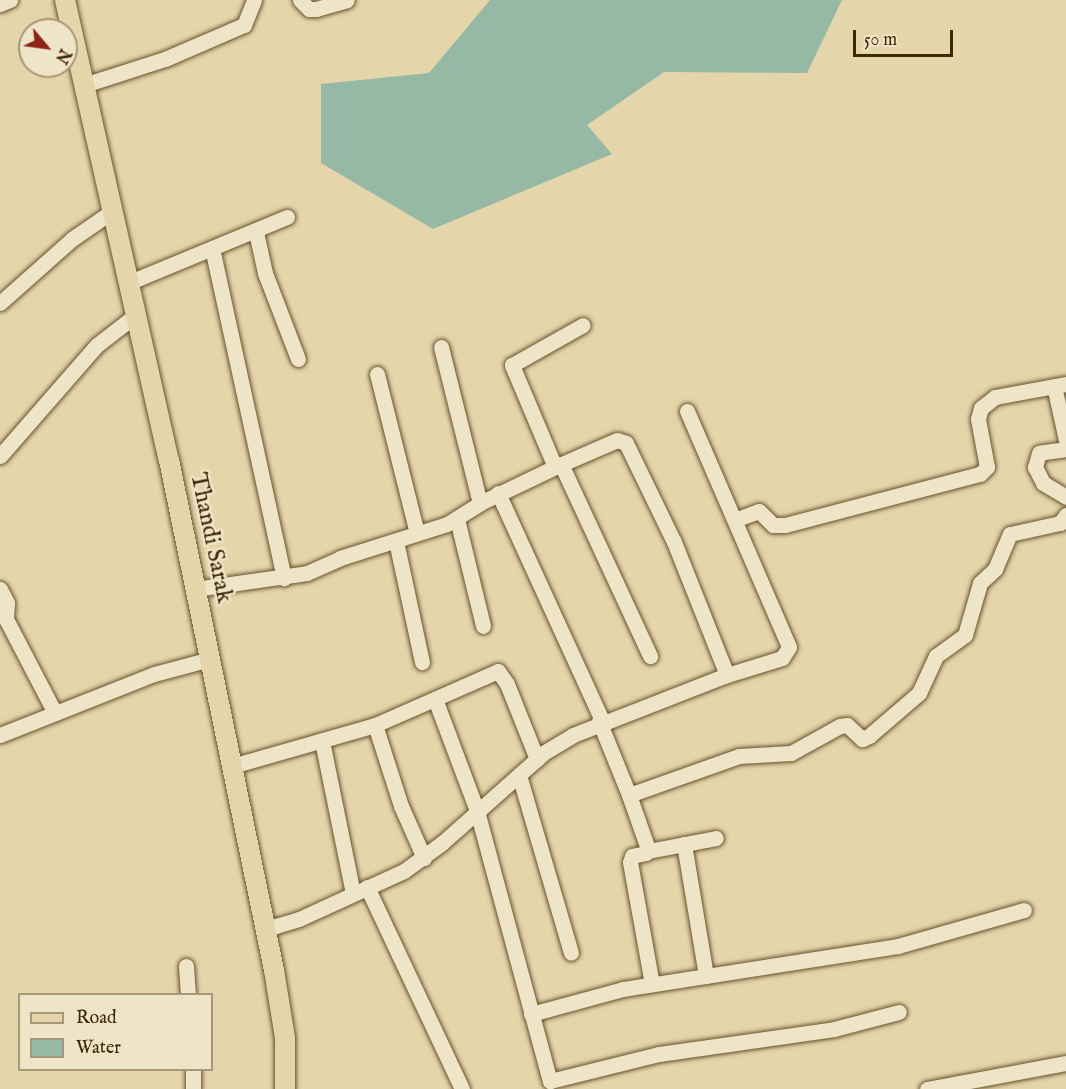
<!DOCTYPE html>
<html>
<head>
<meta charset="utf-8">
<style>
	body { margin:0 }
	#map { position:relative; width:1066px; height:1089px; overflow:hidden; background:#e5d5aa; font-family:"IM FELL English",serif }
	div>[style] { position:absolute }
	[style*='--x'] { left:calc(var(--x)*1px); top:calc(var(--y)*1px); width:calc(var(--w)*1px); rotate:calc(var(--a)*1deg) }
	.water>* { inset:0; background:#96b9a6 }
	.roads { filter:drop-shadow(0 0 2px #68522d) drop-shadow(0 0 2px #68522d) }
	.minor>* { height:15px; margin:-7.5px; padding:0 7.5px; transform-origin:7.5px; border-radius:7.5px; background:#eee4c8 }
	.major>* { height:20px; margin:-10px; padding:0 10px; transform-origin:10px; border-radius:10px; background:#e5d5aa }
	span { translate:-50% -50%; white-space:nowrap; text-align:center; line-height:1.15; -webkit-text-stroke:5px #eee4c8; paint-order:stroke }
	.street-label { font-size:24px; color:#3f2703 }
	.legend { position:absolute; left:18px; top:993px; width:195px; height:78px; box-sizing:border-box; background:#eee4c8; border:2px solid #a89879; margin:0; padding:8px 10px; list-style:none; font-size:18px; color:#3f2703 }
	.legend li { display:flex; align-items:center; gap:12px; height:30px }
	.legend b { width:30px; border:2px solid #a89879 }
	.north { position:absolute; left:18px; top:18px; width:60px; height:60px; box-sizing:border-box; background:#eee4c8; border:2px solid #a89879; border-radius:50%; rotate:119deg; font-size:16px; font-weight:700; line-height:24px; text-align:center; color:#3f2703 }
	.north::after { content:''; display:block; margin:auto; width:21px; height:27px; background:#8f2418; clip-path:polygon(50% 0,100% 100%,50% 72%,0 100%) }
	.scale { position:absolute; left:853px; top:30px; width:100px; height:27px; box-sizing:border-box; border:3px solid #3f2703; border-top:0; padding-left:8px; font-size:18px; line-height:21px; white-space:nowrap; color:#3f2703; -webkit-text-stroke:4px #eee4c8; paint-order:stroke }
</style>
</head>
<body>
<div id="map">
	<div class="water">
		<div style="clip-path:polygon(490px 0,842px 0,807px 73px,664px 72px,587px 125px,612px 154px,433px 229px,321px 163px,321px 84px,429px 73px)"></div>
	</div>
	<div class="roads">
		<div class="minor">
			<div style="--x:300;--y:0;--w:13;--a:45"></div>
			<div style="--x:309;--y:9;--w:7;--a:0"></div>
			<div style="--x:316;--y:9;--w:32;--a:-16"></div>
			<div style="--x:0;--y:4;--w:11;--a:-22"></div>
			<div style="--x:87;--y:84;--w:82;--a:-17.8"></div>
			<div style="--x:165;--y:59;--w:86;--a:-23.3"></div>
			<div style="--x:244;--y:25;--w:27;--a:-68"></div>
			<div style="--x:256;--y:232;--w:42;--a:77.6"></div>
			<div style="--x:265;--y:273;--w:92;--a:69"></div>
			<div style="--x:212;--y:248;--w:338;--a:77.7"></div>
			<div style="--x:130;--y:282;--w:170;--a:-22.5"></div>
			<div style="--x:0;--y:303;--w:96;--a:-41.6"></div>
			<div style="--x:72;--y:239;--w:51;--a:-34.6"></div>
			<div style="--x:441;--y:347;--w:161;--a:76"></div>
			<div style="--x:377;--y:374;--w:164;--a:75.9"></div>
			<div style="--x:1054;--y:386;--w:55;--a:77.5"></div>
			<div style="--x:687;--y:411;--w:257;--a:66.6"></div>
			<div style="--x:789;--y:647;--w:13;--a:122"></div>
			<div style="--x:782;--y:658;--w:58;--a:162.8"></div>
			<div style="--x:1066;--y:449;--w:27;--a:172"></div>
			<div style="--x:1039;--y:453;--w:15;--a:106"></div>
			<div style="--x:1035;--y:467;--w:18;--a:63"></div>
			<div style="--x:1043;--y:483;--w:27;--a:31"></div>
			<div style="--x:0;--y:456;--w:147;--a:-48.9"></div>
			<div style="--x:97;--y:345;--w:51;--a:-37.8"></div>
			<div style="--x:561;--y:464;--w:212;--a:65.1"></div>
			<div style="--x:498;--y:493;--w:250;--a:65.4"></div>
			<div style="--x:457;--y:519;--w:110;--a:76.3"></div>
			<div style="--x:737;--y:519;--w:23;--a:-20"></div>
			<div style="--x:759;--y:511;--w:20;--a:45"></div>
			<div style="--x:773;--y:525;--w:12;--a:0"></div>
			<div style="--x:785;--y:525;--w:202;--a:-14.7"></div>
			<div style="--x:980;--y:474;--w:10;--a:-45"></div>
			<div style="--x:987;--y:467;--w:49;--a:-100.6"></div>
			<div style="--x:978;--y:419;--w:11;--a:-75"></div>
			<div style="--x:981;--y:408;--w:18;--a:-38"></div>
			<div style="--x:995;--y:397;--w:72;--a:-10.4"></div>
			<div style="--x:396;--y:541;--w:124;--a:77.9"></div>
			<div style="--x:0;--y:589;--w:16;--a:63"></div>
			<div style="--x:7;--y:603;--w:16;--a:94"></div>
			<div style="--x:6;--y:619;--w:106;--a:62.5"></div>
			<div style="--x:195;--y:589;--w:113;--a:-8.1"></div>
			<div style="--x:307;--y:573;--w:36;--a:-24"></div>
			<div style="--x:340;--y:558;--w:112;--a:-17.6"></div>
			<div style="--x:447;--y:524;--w:39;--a:-32"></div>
			<div style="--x:480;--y:503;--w:83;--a:-25.6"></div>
			<div style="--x:555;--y:467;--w:111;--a:-112.9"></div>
			<div style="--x:512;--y:365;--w:81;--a:-29.4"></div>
			<div style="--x:435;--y:699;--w:120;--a:69.4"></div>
			<div style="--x:477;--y:811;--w:280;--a:74.9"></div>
			<div style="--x:550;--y:1081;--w:112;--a:-13.9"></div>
			<div style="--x:659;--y:1054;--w:177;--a:-8.1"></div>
			<div style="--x:834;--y:1029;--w:67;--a:-14.7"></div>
			<div style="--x:599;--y:721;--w:80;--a:67.9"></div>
			<div style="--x:629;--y:795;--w:117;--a:-19.5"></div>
			<div style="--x:739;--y:756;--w:52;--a:-3.3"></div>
			<div style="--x:791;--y:753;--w:56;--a:-28.9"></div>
			<div style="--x:840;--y:726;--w:7;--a:-8"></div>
			<div style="--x:847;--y:725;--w:21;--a:43"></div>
			<div style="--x:862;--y:739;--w:8;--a:-23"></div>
			<div style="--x:869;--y:736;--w:66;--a:-40.7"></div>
			<div style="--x:919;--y:693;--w:41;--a:-65.3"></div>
			<div style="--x:936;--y:656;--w:36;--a:-36"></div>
			<div style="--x:965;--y:635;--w:54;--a:-73.9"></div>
			<div style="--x:980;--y:583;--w:21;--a:-43"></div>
			<div style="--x:995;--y:569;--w:38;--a:-67"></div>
			<div style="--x:1010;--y:534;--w:51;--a:-12.4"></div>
			<div style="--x:1060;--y:523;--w:10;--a:-53"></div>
			<div style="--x:375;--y:725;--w:85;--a:72.2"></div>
			<div style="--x:401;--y:806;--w:57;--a:66.1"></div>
			<div style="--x:0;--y:735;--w:166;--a:-21.6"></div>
			<div style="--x:154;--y:674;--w:58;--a:-15"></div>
			<div style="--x:322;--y:741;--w:155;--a:78.5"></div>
			<div style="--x:232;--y:766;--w:149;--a:-16"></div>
			<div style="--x:375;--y:725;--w:134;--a:-23.7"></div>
			<div style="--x:498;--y:671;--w:16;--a:55"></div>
			<div style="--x:507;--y:684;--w:81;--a:68.2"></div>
			<div style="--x:519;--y:775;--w:185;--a:73.7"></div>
			<div style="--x:629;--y:795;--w:57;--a:70.6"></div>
			<div style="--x:648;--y:849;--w:4;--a:117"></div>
			<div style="--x:646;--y:853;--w:14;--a:168"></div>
			<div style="--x:632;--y:856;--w:6;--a:108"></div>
			<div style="--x:630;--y:862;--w:124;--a:79.8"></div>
			<div style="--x:684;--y:844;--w:134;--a:80.5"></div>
			<div style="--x:648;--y:851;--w:69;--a:-10.8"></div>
			<div style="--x:367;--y:887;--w:223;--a:64.8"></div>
			<div style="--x:266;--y:929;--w:34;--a:-17"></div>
			<div style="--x:299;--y:919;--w:115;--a:-24.6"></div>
			<div style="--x:404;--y:871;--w:47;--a:-36.4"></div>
			<div style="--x:442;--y:843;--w:137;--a:-41.5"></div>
			<div style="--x:545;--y:752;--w:33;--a:-31"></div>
			<div style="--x:573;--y:735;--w:165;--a:-21.3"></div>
			<div style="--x:727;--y:675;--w:143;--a:-111.7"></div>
			<div style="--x:674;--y:542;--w:110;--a:-115.9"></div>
			<div style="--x:626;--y:443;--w:9;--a:-162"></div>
			<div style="--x:617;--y:440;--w:68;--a:156.5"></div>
			<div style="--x:186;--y:966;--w:28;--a:86"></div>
			<div style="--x:531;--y:1014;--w:95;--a:-15.2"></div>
			<div style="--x:623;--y:989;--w:278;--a:-8.9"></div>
			<div style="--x:898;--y:946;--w:131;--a:-15.9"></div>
			<div style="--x:193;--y:1070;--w:19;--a:90"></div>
			<div style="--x:927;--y:1089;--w:141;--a:-10.6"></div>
		</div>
		<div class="major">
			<div style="--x:65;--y:0;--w:472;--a:77.3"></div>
			<div style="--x:169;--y:460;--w:521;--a:78.37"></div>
			<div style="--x:274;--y:970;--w:69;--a:80.8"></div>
			<div style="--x:285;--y:1038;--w:51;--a:90"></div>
		</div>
	</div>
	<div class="street-label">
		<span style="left:211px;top:538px;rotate:78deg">Thandi Sarak</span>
	</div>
	<ul class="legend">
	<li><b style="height:8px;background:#e5d5aa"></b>Road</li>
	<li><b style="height:16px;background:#96b9a6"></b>Water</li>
	</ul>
	<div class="north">N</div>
	<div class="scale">50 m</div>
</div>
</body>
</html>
